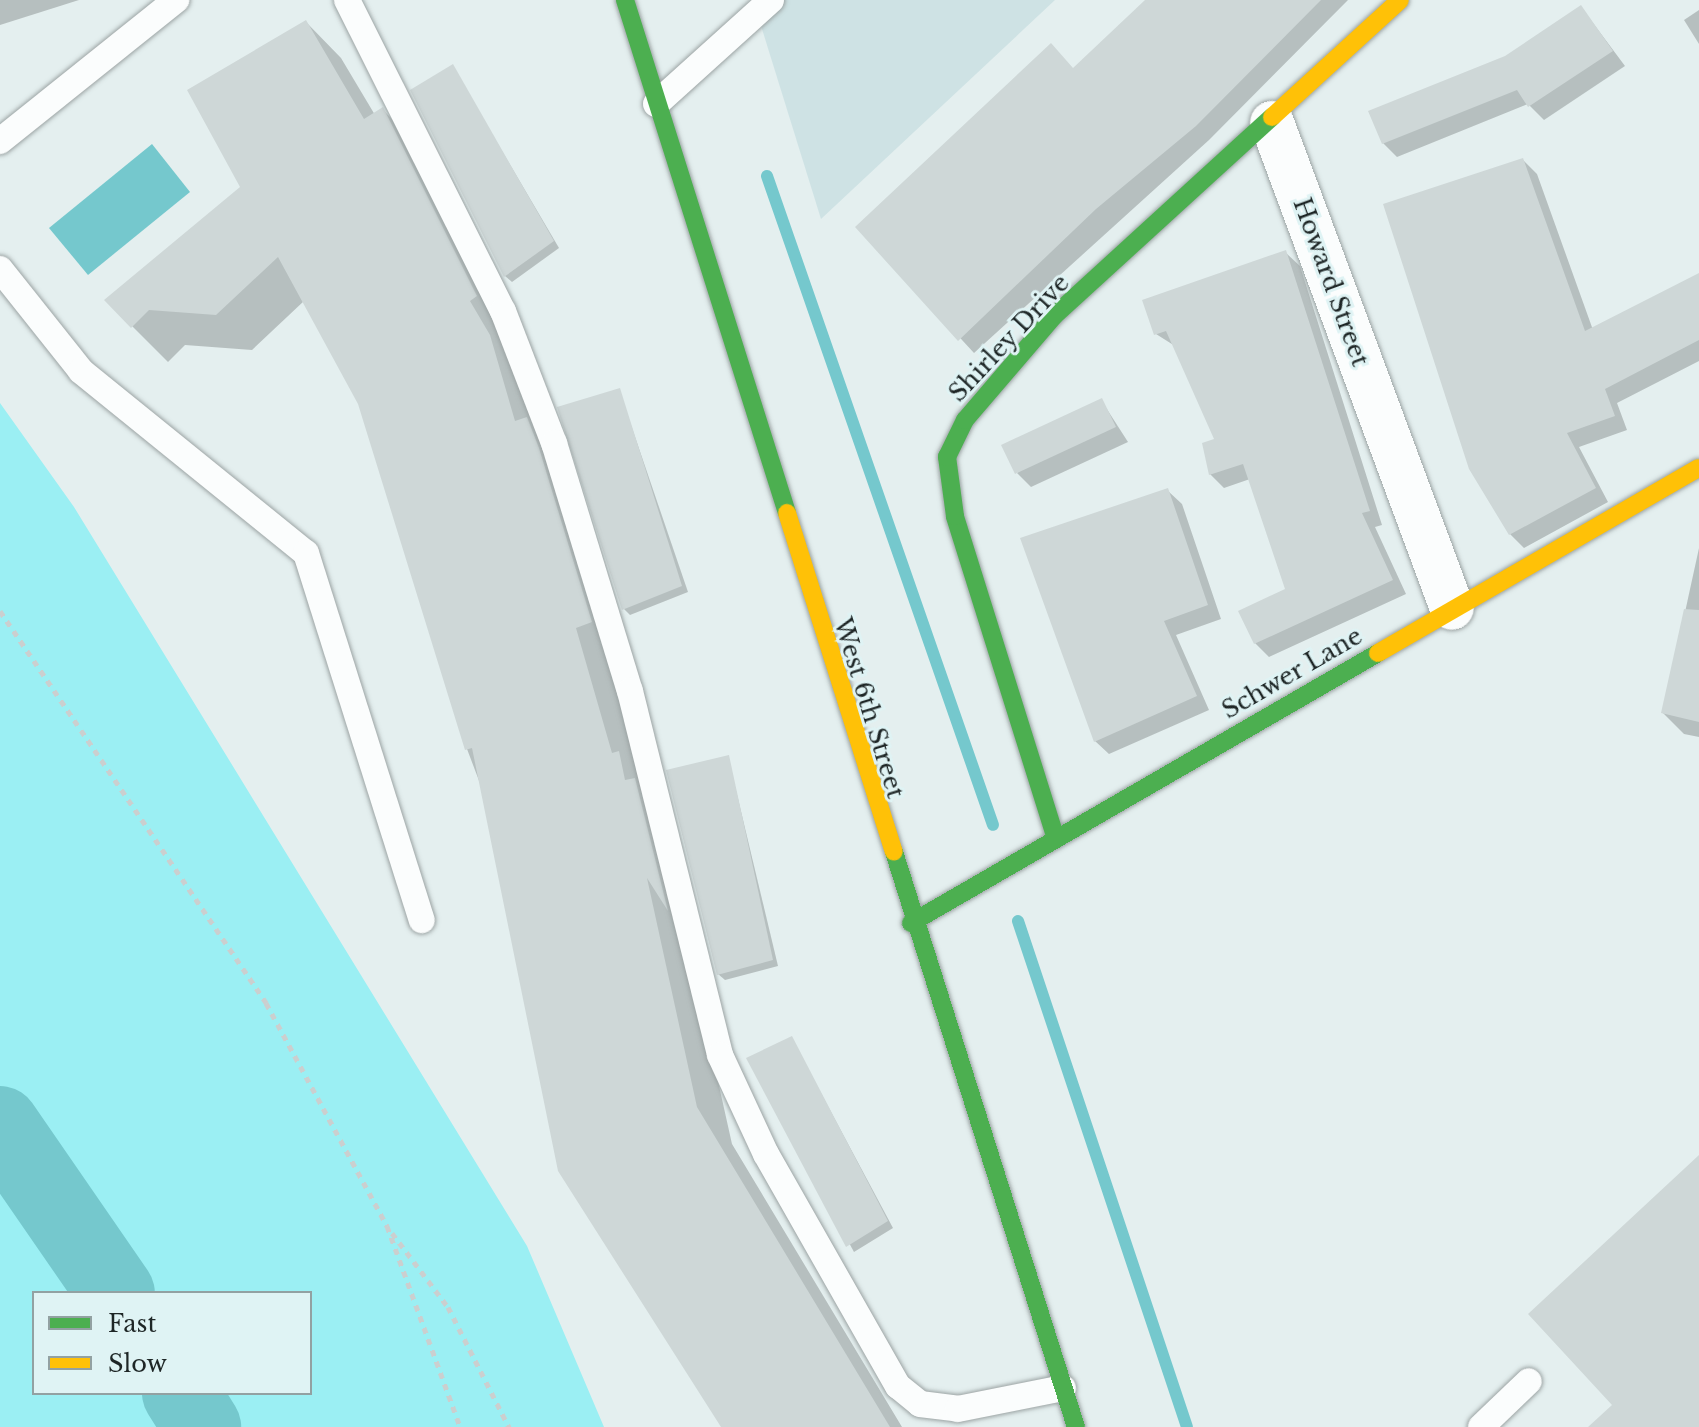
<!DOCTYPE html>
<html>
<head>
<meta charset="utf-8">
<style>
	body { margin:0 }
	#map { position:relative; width:1699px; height:1427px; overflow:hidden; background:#e4efef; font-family:"Libre Baskerville",serif }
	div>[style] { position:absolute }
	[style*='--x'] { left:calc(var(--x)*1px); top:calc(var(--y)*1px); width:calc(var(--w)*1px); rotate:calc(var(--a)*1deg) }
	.built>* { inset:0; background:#cee2e4 }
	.green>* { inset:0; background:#9beff3 }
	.water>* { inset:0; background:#75c8cd }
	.shadow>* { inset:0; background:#0003 }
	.stream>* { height:12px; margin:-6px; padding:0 6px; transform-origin:6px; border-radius:6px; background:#75c8cd }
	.river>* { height:78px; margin:-39px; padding:0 39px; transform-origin:39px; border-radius:39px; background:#75c8cd }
	.building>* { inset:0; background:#ced7d7 }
	.path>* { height:5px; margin-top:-2.5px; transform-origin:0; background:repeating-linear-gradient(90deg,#cbcfcf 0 6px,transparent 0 12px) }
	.roads { filter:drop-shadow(0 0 2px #9ca4a4) drop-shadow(0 0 2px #9ca4a4) }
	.lane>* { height:26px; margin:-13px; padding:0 13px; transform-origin:13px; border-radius:13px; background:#fbfdfd }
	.street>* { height:44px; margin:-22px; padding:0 22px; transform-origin:22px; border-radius:22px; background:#fbfdfd }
	.fast>* { height:18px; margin:-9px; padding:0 9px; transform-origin:9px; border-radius:9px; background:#4caf50 }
	.slow>* { height:18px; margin:-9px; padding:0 9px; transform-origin:9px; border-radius:9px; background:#ffc107 }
	span { translate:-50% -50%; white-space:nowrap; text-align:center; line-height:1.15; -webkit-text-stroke:6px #dff3f4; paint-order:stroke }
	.street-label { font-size:24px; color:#1e2626 }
	.legend { position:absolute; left:32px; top:1291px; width:280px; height:104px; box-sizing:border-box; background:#dff3f4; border:2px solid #92a1a2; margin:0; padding:10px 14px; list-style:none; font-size:24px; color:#1e2626 }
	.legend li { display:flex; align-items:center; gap:16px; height:40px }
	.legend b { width:40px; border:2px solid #92a1a2 }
</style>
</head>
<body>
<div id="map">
	<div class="built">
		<div style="clip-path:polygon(753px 0,1055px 0,821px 219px)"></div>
	</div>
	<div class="green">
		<div style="clip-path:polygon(evenodd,0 403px,74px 507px,527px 1246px,604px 1427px,0 1427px,0 403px,34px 1293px,310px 1293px,310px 1393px,34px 1393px,34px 1293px)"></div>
	</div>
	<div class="water">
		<div style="clip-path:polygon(152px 144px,190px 192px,88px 275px,49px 228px)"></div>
	</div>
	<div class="shadow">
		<div style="clip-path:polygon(0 0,79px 0,0 25px)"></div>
		<div style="clip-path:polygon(1152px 0,1348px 0,1209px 140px,974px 353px,858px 227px,1073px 70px)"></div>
		<div style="clip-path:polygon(1581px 7px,1625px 66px,1544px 120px,1528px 104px,1397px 157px,1383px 143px)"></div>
		<div style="clip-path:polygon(1699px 10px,1699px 44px,1684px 20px)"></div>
		<div style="clip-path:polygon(306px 22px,341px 58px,375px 115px,383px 110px,418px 145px,544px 437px,683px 924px,732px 1144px,902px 1427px,724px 1427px,467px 749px,359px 403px,304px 301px,252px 350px,185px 345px,168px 362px,132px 326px,242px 187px)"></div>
		<div style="clip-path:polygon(452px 66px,559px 248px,512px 282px,505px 276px)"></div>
		<div style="clip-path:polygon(1523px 160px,1537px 174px,1593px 330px,1699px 275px,1699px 361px,1617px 403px,1627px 430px,1579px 447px,1608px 502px,1524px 548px,1510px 534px)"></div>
		<div style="clip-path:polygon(1286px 253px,1300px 266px,1382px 525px,1375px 527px,1406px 594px,1269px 657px,1255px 643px,1288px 590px,1250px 479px,1224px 488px,1210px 474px,1217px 440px,1175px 346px,1156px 334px)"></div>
		<div style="clip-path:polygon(619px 390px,688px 592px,630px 615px,624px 609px)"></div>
		<div style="clip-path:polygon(1101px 400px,1128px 442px,1031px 487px,1017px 473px)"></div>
		<div style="clip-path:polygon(1168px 491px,1182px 504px,1221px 619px,1176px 635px,1209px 710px,1109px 754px,1095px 741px)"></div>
		<div style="clip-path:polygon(1699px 548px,1699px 737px,1684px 734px,1663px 713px)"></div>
		<div style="clip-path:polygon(728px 757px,778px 966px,725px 980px,718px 974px)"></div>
		<div style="clip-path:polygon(792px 1039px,893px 1228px,854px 1252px,749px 1059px)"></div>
	</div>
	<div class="stream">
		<div style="--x:767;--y:176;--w:687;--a:70.8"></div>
		<div style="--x:1018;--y:921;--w:533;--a:71.53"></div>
	</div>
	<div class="river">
		<div style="--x:0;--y:1125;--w:204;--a:55.4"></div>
		<div style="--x:181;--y:1393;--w:40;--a:58"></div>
	</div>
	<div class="building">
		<div style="clip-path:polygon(1145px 0,1321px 0,1196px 126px,1096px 209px,958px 341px,855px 227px,1051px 43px,1073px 68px)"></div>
		<div style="clip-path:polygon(1581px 5px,1613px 51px,1528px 107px,1517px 90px,1382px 144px,1368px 111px,1505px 56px)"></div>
		<div style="clip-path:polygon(306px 20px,364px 119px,383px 107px,477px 296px,470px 301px,490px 335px,515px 421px,527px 417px,539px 448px,592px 622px,576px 628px,612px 753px,619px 751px,625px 780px,635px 778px,668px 911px,647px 878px,697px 1107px,890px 1427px,721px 1427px,558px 1171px,472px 748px,465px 750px,358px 404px,278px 257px,216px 315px,149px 310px,131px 328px,104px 300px,240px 187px,187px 90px)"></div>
		<div style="clip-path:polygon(453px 64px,554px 241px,504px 277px,410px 90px)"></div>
		<div style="clip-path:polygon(1523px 158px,1585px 331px,1699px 273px,1699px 340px,1605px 389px,1615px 416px,1567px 433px,1596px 488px,1509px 535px,1469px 469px,1383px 204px)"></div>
		<div style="clip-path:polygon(1286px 250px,1370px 511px,1362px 513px,1393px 580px,1254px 644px,1238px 611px,1285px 589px,1243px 464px,1209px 475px,1202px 443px,1214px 439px,1166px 331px,1154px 335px,1142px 300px)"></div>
		<div style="clip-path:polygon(620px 388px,682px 586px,622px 610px,557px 407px)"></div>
		<div style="clip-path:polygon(1102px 398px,1116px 427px,1015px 474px,1001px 445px)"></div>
		<div style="clip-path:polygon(1168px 488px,1208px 605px,1164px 621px,1197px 696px,1094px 742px,1020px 538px)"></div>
		<div style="clip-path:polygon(1684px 609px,1699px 610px,1699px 722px,1661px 713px)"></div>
		<div style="clip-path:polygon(729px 755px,773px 960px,717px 975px,666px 770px)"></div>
		<div style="clip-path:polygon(792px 1036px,888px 1221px,846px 1247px,746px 1058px)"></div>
		<div style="clip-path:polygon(1699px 1155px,1699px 1427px,1588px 1427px,1612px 1405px,1528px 1314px)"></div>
	</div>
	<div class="path">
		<div style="--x:0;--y:611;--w:474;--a:55.8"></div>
		<div style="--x:266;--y:1003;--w:254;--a:61.5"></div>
		<div style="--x:387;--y:1226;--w:214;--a:70"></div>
		<div style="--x:392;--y:1233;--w:93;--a:52.9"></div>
		<div style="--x:448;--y:1307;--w:135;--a:63.1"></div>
	</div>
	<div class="roads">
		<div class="lane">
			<div style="--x:347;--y:0;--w:348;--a:63.4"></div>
			<div style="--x:503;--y:311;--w:142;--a:68.9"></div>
			<div style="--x:554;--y:443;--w:259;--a:73"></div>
			<div style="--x:630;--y:691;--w:375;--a:76.1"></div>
			<div style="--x:720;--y:1055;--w:109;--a:65.1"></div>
			<div style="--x:766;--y:1154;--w:267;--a:60.4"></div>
			<div style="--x:898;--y:1386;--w:28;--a:39"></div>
			<div style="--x:920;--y:1404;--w:38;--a:7"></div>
			<div style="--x:958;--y:1409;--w:107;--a:-11.3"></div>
			<div style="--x:656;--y:104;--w:155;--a:-42.1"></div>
			<div style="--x:0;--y:141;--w:226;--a:-38.7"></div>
			<div style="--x:0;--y:269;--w:130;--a:51.5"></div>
			<div style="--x:81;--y:371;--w:289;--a:39"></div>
			<div style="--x:306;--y:553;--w:385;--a:72.5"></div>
			<div style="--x:1481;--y:1427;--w:66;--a:-43.8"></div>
		</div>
		<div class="street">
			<div style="--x:1272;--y:123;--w:517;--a:69.64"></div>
		</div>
		<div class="fast">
			<div style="--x:625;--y:0;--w:538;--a:72.47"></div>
			<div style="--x:1056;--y:839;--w:338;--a:-107.4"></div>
			<div style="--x:955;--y:516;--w:60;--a:-97.7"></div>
			<div style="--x:947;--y:457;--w:41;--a:-64.1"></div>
			<div style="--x:965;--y:420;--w:137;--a:-49.4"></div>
			<div style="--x:1054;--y:316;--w:295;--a:-42.4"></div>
			<div style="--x:894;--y:852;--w:603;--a:72.44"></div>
			<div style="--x:911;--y:923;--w:539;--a:-30.03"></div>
		</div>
		<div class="slow">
			<div style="--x:1272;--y:117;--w:173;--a:-42.4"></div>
			<div style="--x:787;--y:513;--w:355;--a:72.5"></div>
			<div style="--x:1378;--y:653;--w:370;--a:-30"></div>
		</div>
	</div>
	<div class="street-label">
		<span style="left:1331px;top:282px;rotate:70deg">Howard Street</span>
		<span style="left:1009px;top:338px;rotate:-47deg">Shirley Drive</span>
		<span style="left:1292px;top:673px;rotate:-30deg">Schwer Lane</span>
		<span style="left:869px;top:708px;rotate:73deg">West 6th Street</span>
	</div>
	<ul class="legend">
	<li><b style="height:10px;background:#4caf50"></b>Fast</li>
	<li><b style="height:10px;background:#ffc107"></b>Slow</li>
	</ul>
</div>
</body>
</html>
